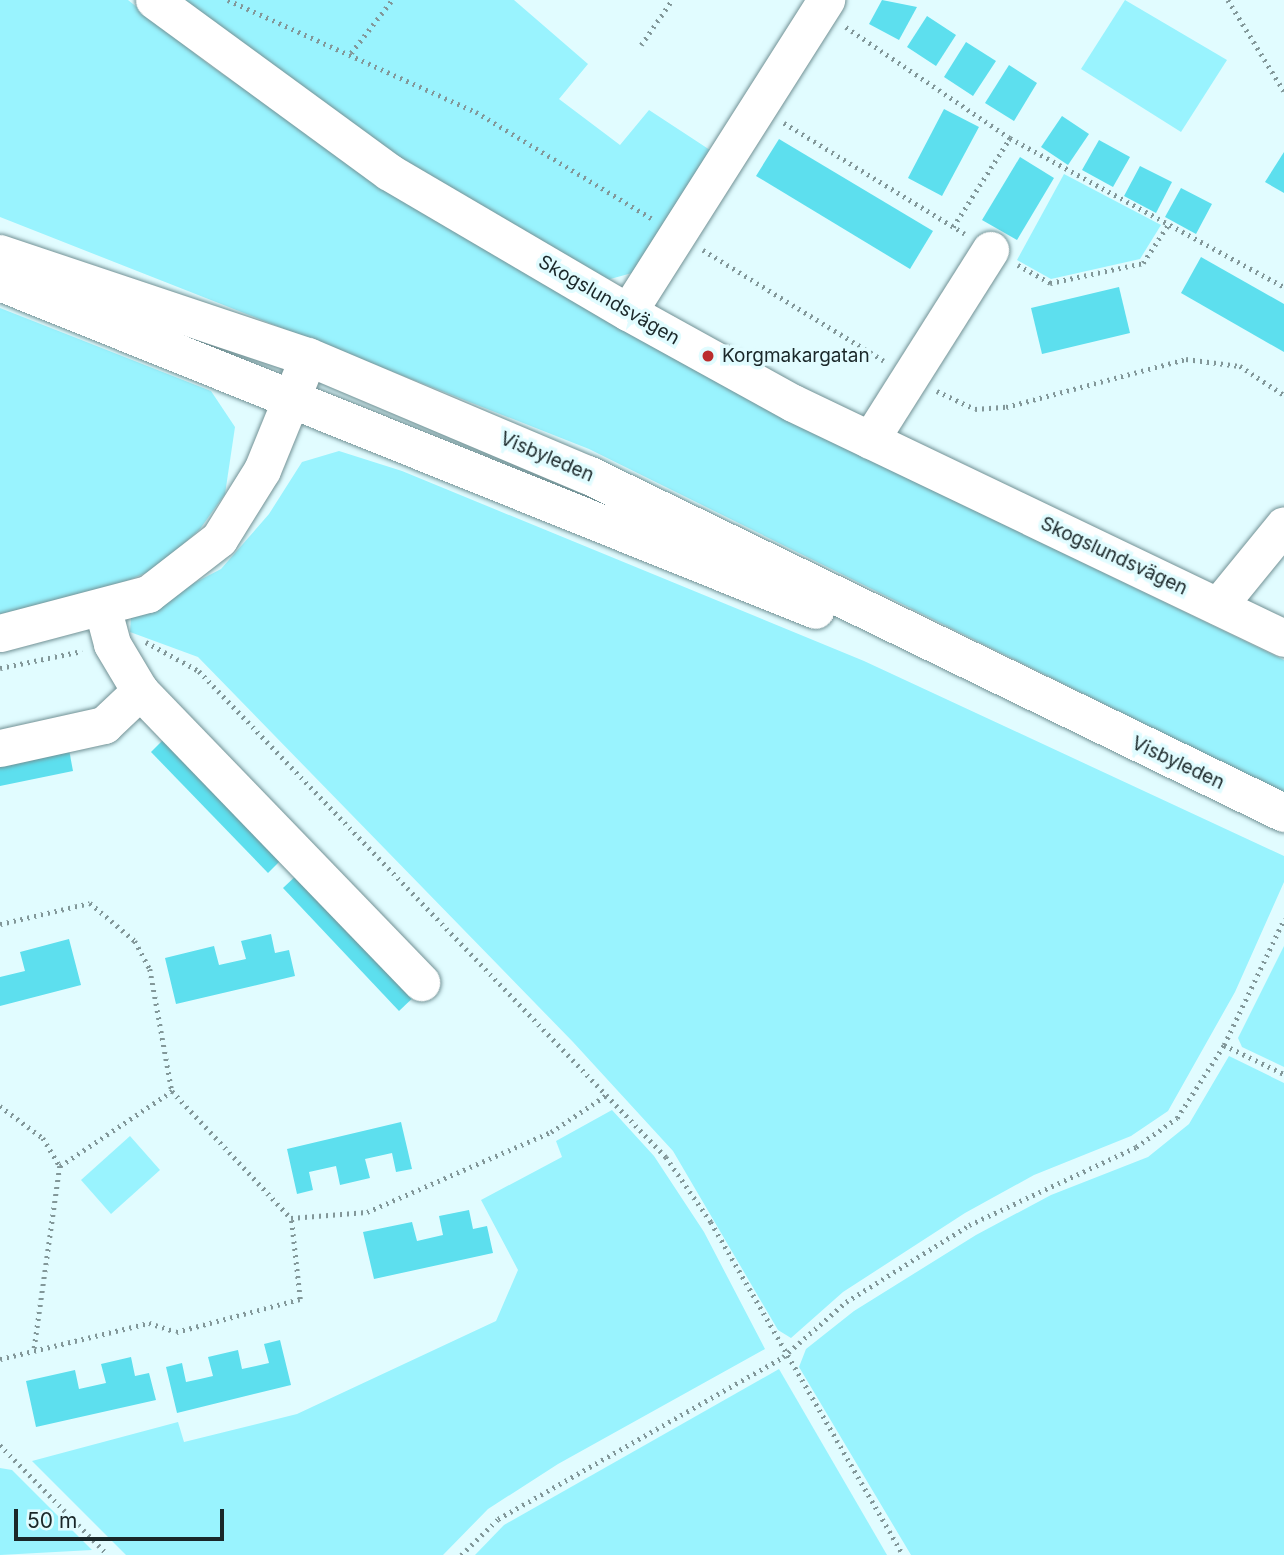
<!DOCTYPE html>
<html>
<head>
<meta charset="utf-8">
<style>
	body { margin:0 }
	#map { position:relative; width:1284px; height:1555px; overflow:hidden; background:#e1fcff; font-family:Inter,sans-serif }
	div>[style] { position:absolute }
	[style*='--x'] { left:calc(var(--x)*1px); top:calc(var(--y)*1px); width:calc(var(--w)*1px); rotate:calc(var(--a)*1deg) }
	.green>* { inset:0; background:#99f3fe }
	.building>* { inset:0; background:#5ddfee }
	.path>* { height:4.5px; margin-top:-2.25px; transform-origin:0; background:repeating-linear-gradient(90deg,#829799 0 2px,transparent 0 7px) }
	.roads { filter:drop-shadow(0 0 2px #729195) drop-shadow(0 0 2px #729195) }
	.minor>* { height:37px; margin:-18.5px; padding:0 18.5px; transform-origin:18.5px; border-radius:18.5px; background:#fff }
	.major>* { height:38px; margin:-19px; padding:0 19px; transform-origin:19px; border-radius:19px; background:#fff }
	.dots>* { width:19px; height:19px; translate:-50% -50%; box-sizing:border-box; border:4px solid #e1fcff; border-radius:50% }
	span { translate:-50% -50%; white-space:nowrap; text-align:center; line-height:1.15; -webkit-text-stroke:7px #e1fcff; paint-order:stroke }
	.street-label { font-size:19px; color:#1a2729 }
	.poi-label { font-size:19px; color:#1a2729 }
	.left { translate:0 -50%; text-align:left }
	.scale { position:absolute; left:14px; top:1509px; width:210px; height:32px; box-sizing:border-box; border:4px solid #1a2729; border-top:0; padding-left:9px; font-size:21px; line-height:24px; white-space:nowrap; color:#1a2729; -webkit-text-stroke:5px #e1fcff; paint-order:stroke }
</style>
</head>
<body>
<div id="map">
	<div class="green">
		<div style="clip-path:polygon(0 0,128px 0,208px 64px,378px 181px,611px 324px,849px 450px,1284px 660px,1284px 793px,589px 449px,0 217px)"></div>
		<div style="clip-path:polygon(176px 0,514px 0,588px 64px,559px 99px,620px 145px,649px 110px,710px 150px,632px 273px,603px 281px,402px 162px)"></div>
		<div style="clip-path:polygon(1125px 0,1227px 60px,1181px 132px,1081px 69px)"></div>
		<div style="clip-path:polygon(1064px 174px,1161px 225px,1140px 259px,1051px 279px,1017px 260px)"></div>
		<div style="clip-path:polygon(0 308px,211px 391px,235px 427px,225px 494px,200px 529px,157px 568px,99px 593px,0 614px)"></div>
		<div style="clip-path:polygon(339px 451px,402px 471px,864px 661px,1284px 856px,1284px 882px,1235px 992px,1168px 1111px,1131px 1136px,1034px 1175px,965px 1213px,843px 1292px,791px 1338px,778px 1330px,673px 1151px,573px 1042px,198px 657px,130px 632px,131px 616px,221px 569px,269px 514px,302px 462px)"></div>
		<div style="clip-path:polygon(1284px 946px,1284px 1067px,1242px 1047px,1238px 1038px)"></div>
		<div style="clip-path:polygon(1229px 1056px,1284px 1083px,1284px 1555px,911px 1555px,799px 1367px,806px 1349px,854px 1311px,976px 1235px,1051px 1195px,1148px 1157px,1189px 1124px)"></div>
		<div style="clip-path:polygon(612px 1110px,654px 1156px,704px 1232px,765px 1349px,558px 1464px,488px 1509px,443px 1555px,126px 1555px,32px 1461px,178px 1422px,184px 1442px,297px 1414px,496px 1321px,518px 1270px,481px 1200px,562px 1157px,556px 1141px)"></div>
		<div style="clip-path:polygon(130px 1136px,160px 1170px,111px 1214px,81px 1180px)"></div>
		<div style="clip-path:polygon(779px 1369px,887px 1555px,475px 1555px,504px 1525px)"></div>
		<div style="clip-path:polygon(0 1468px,12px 1470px,92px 1550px,0 1555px)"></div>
	</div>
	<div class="building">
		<div style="clip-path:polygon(882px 0,917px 7px,899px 40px,869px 24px)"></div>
		<div style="clip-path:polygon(927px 16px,956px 35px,936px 66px,907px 47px)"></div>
		<div style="clip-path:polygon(966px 42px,996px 61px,973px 96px,944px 77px)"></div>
		<div style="clip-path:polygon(1009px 65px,1037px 83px,1014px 121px,985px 103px)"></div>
		<div style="clip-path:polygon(944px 109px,979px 127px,942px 196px,908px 178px)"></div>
		<div style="clip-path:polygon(1062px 116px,1089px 134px,1068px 165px,1041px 147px)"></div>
		<div style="clip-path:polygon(779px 139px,933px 231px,910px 269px,756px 176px)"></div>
		<div style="clip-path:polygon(1099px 140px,1130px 157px,1113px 187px,1082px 170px)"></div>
		<div style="clip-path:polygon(1284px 152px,1284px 193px,1265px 182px)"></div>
		<div style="clip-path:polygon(1020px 157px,1054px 178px,1017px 240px,982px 220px)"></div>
		<div style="clip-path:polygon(1140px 166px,1172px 182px,1156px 213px,1124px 196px)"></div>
		<div style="clip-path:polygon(1181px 188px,1212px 204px,1196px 234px,1165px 217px)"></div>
		<div style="clip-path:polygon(1201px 257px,1284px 304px,1284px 352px,1181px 293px)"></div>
		<div style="clip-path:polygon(1119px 287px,1130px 333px,1042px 354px,1031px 308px)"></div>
		<div style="clip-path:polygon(169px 734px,286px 855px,268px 873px,151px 752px)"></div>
		<div style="clip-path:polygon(68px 744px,73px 771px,0 786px,0 758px)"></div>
		<div style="clip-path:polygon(301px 871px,418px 993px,399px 1011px,283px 888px)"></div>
		<div style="clip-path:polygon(271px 934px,275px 953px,289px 950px,295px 976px,176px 1004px,165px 958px,214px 946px,219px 965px,246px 959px,241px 941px)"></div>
		<div style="clip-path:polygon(69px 939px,81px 985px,0 1006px,0 977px,25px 971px,20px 952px)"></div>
		<div style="clip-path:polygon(401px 1122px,412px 1169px,396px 1172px,392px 1153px,365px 1159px,370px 1178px,340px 1185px,336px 1166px,309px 1172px,313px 1190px,297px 1194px,287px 1149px)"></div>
		<div style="clip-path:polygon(469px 1210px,473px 1229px,487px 1226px,493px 1253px,374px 1279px,363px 1232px,412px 1222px,417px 1241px,443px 1235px,439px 1216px)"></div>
		<div style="clip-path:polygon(280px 1340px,291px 1385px,177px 1413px,166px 1367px,182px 1363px,186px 1382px,200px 1379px,213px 1376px,208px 1357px,238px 1350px,242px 1369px,256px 1366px,269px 1363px,264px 1344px)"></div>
		<div style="clip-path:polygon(131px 1357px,135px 1376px,149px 1373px,156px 1400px,36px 1427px,26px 1381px,75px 1370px,79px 1389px,106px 1383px,101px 1364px)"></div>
	</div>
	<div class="path">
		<div style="--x:228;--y:0;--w:272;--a:24.3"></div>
		<div style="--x:476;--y:112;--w:205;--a:31.2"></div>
		<div style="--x:1228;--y:0;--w:107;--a:58.4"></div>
		<div style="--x:846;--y:27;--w:198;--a:34.1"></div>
		<div style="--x:1010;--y:138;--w:312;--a:28.5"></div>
		<div style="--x:641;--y:45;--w:55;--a:-55.4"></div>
		<div style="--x:351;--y:53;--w:67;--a:-52.3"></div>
		<div style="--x:784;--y:123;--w:212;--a:31.5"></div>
		<div style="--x:953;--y:227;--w:106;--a:-57.4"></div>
		<div style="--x:703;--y:250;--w:212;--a:31.5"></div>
		<div style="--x:1018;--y:265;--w:37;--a:29"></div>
		<div style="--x:1050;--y:283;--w:95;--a:-12.1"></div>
		<div style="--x:1143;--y:263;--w:45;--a:-56.7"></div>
		<div style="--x:937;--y:391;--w:42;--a:25.3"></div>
		<div style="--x:975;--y:409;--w:31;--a:-4"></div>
		<div style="--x:1006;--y:407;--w:186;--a:-14.9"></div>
		<div style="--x:1186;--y:359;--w:54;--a:7.4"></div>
		<div style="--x:1240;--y:366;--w:53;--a:33.4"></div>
		<div style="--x:146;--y:642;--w:60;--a:28.7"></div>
		<div style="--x:199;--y:671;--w:674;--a:46.14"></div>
		<div style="--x:666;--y:1157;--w:79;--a:55.3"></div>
		<div style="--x:711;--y:1222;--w:384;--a:60"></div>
		<div style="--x:0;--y:668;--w:84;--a:-11.7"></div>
		<div style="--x:0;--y:924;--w:92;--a:-13.1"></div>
		<div style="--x:90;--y:903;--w:59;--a:40.2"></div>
		<div style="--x:135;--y:941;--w:32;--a:62"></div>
		<div style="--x:150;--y:969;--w:124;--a:79.8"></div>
		<div style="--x:172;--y:1091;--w:174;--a:46.9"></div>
		<div style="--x:291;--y:1218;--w:76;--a:-4.5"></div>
		<div style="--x:367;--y:1212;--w:201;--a:-23.5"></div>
		<div style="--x:551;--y:1132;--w:69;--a:-33.7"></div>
		<div style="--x:1224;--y:1045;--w:67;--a:25.8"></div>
		<div style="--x:0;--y:1106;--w:54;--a:36.7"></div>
		<div style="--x:43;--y:1138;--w:33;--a:59"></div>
		<div style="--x:60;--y:1166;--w:187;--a:98"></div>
		<div style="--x:60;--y:1166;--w:135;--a:-33.8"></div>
		<div style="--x:0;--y:1359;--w:153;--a:-13.6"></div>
		<div style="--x:149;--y:1323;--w:28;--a:18"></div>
		<div style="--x:176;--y:1332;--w:128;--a:-14.9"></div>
		<div style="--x:300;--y:1299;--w:81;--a:-96.3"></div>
		<div style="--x:0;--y:1445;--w:154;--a:45.5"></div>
		<div style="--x:461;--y:1555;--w:52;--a:-44.2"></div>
		<div style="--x:498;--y:1519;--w:328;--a:-29.6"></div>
		<div style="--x:783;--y:1357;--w:84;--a:-41.1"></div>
		<div style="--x:846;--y:1302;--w:145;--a:-32"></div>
		<div style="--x:969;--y:1225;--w:184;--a:-25"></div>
		<div style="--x:1136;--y:1147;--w:50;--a:-35.3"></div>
		<div style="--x:1177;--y:1118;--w:87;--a:-57.2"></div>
		<div style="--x:1224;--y:1045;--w:140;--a:-64.5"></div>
	</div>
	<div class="roads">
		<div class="minor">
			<div style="--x:154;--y:0;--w:291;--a:36.2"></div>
			<div style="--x:389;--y:172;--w:277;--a:30.4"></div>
			<div style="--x:628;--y:312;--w:188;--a:28.9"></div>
			<div style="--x:793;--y:403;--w:544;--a:25.58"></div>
			<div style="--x:628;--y:312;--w:370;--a:-57.6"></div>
			<div style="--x:870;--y:440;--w:225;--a:-57.7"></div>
			<div style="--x:1218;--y:606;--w:104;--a:-50.8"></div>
			<div style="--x:103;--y:610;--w:35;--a:75"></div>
			<div style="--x:112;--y:644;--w:55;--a:59.2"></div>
			<div style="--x:140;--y:691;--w:405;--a:46"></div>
			<div style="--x:0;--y:633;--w:153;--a:-14.8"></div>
			<div style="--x:148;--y:594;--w:90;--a:-37.8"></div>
			<div style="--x:219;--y:539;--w:81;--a:-58.1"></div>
			<div style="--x:262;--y:470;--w:122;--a:-67.8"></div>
			<div style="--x:0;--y:748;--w:107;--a:-12.5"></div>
			<div style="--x:104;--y:725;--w:50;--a:-43.4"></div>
		</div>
		<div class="major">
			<div style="--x:0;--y:254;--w:325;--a:18.5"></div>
			<div style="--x:308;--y:357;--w:304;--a:22.9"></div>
			<div style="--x:588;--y:475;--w:774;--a:25.9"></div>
			<div style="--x:0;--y:282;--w:879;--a:21.9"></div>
		</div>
	</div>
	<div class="dots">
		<div style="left:708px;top:356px;background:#bb2c2d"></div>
	</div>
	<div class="street-label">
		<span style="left:609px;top:300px;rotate:30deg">Skogslundsvägen</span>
		<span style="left:547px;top:457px;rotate:23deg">Visbyleden</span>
		<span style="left:1114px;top:556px;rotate:25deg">Skogslundsvägen</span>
		<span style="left:1178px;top:763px;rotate:25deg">Visbyleden</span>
	</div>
	<div class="poi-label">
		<span class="left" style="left:722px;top:356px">Korgmakargatan</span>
	</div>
	<div class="scale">50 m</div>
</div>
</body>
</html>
